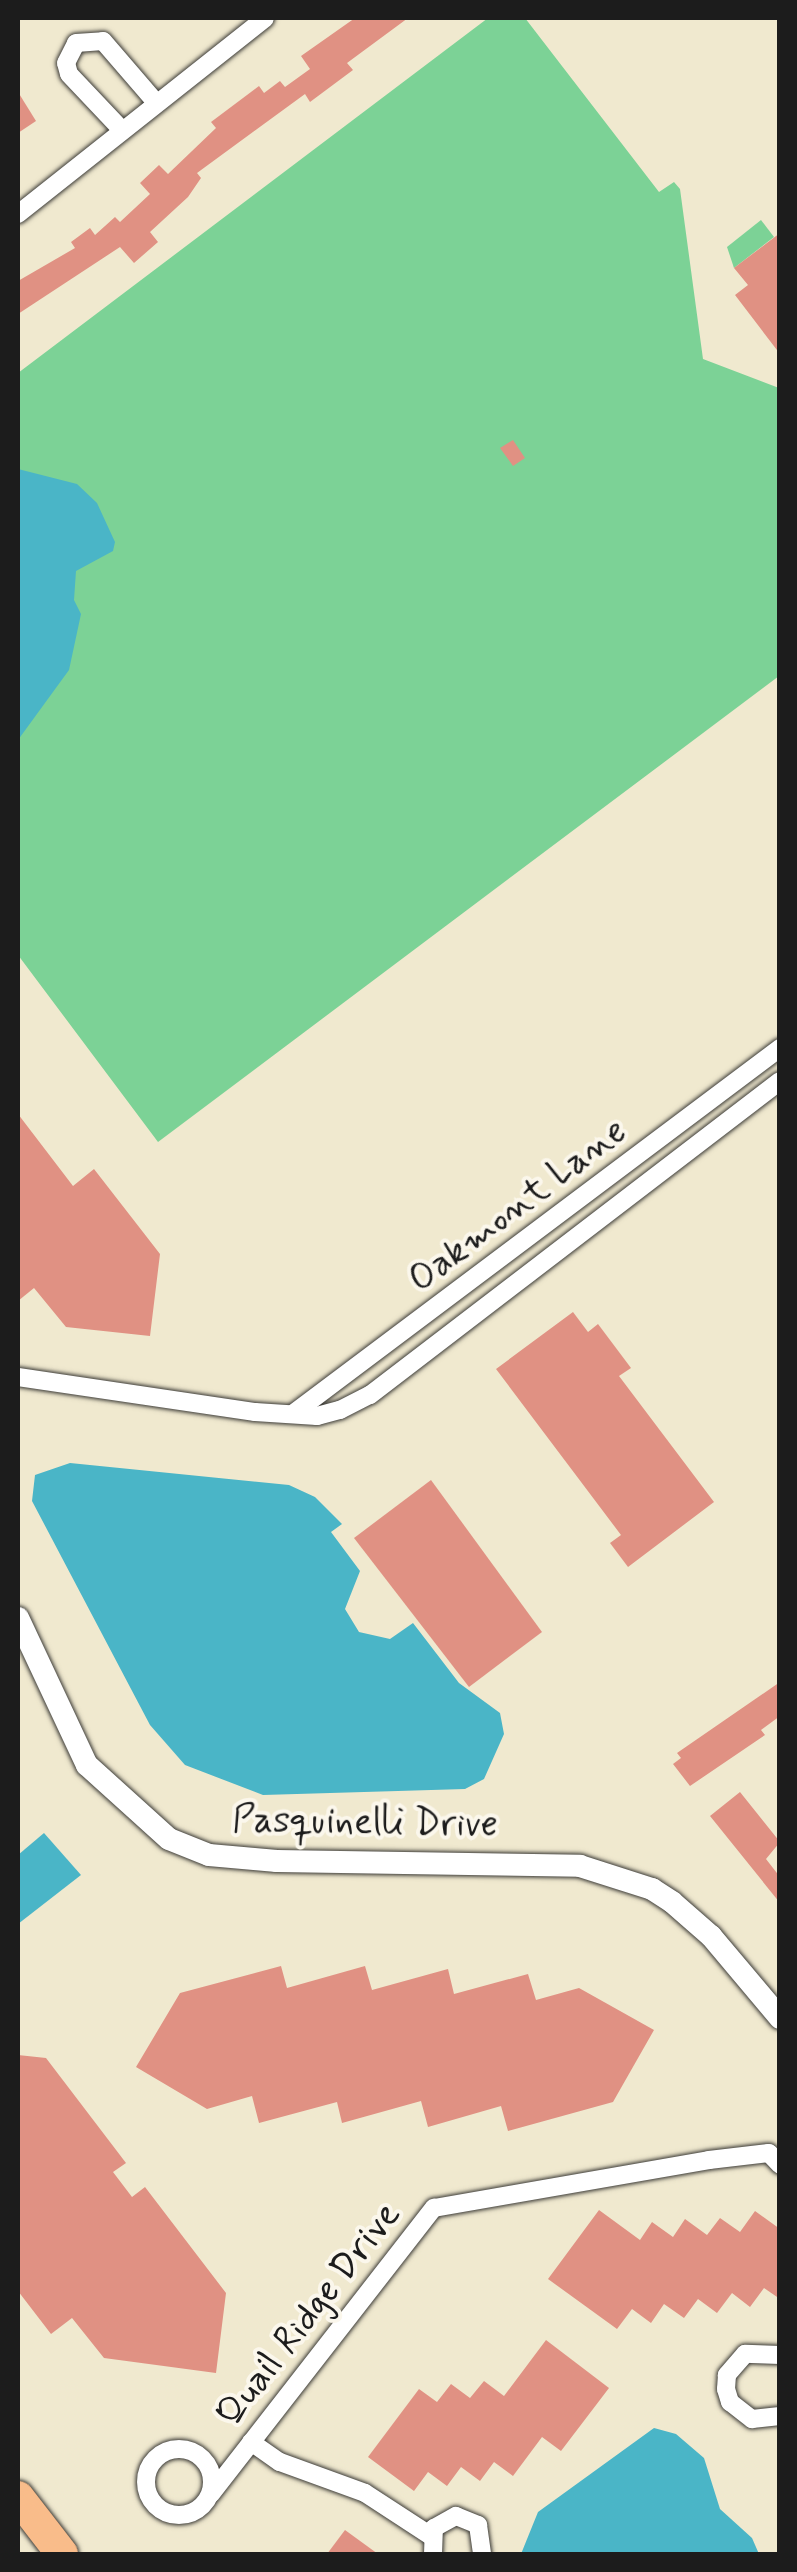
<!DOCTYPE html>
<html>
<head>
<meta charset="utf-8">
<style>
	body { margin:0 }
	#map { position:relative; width:797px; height:2572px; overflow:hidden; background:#f0e9cf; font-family:Mynerve,sans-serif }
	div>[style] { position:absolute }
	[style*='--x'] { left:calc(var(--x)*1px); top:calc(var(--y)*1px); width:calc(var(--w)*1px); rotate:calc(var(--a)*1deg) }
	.green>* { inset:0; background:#7cd296 }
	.water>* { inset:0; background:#4ab5c7 }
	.building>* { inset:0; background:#e09183 }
	.roads { filter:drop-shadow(0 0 2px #3c3b37) drop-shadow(0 0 2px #3c3b37) }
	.minor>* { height:18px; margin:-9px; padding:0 9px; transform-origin:9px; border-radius:9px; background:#fff }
	.minor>.ring { margin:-9px; padding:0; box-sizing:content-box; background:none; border:18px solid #fff; border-radius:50% }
	.tertiary>* { height:22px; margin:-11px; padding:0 11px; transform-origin:11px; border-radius:11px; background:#fff }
	.motorway>* { height:32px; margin:-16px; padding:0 16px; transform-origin:16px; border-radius:16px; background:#f9bc8a }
	span { translate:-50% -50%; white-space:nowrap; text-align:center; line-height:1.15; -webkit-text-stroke:8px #fbf7ec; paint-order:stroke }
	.street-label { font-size:38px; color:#1c1c1c }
	.frame { position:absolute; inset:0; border:20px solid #1c1c1c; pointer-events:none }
</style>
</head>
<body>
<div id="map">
	<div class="green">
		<div style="clip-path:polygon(488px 18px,525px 18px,659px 192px,674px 182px,680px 189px,703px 359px,779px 388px,779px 676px,158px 1142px,18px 955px,18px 373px)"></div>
		<div style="clip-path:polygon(761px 220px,774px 237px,734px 268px,727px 247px)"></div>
	</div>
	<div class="water">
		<div style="clip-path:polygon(18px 469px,77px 484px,97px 503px,115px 542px,113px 551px,76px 571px,74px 600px,81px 614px,69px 670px,18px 740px)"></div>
		<div style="clip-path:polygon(70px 1463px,289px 1485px,315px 1497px,342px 1524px,331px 1532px,360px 1571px,345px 1609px,359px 1632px,390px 1639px,413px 1623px,459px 1683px,500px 1713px,504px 1734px,484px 1779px,465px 1789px,263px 1795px,185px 1765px,150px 1725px,32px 1501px,35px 1475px)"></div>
		<div style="clip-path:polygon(44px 1833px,81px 1875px,18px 1924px,18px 1855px)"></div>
		<div style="clip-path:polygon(654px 2428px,676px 2434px,704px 2458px,720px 2509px,752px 2538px,759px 2554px,521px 2554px,538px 2512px)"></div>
	</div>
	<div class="building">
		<div style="clip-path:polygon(355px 18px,408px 18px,347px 63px,353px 70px,310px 102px,305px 94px,197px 173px,201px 178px,188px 197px,150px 232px,158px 242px,134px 263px,120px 247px,18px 314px,18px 281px,75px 248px,71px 242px,90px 228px,95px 235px,115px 217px,120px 222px,150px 194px,140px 183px,159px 165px,168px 174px,216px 128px,211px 122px,259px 86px,264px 93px,280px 81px,285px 87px,310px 69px,301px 56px)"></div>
		<div style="clip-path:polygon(18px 92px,36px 121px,18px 133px)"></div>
		<div style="clip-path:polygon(780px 233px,780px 354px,735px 295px,748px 285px,734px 268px)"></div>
		<div style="clip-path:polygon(513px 440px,525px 458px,513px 466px,500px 448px)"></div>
		<div style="clip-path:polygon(18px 1114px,73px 1186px,94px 1169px,160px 1254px,150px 1336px,66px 1327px,34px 1288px,18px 1301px)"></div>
		<div style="clip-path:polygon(573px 1312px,588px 1332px,598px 1324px,631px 1368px,619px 1376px,714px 1502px,628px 1567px,610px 1543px,621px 1535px,496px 1369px)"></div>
		<div style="clip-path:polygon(431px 1480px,542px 1632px,469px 1687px,354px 1538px)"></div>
		<div style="clip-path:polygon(780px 1682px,780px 1716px,761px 1730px,765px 1735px,690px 1786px,673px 1764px,681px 1758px,677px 1753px)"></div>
		<div style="clip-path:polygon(740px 1792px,780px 1842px,766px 1859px,780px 1877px,780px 1903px,710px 1816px)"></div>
		<div style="clip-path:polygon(281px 1966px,287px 1988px,365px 1966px,372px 1990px,448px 1969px,454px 1994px,528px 1974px,536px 2000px,579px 1988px,654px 2030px,613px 2102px,508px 2131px,501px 2106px,428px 2127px,421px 2101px,342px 2123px,337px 2102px,259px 2123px,252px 2096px,207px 2109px,136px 2067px,180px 1993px)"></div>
		<div style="clip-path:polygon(18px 2055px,46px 2058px,126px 2163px,113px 2172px,132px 2197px,145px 2187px,226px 2293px,216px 2373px,104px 2358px,72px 2318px,51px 2334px,18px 2291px)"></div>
		<div style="clip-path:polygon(599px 2210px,640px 2240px,652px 2222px,673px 2237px,685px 2219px,707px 2235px,720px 2218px,740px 2232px,755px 2211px,780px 2229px,780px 2299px,764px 2288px,750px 2307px,732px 2293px,717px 2313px,698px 2299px,684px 2318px,664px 2304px,651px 2323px,632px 2309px,617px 2329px,548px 2279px)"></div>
		<div style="clip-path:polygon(546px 2340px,609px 2388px,561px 2451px,542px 2437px,513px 2476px,494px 2462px,480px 2481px,461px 2467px,447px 2486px,428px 2472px,414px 2491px,368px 2457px,419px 2389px,437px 2402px,451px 2384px,470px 2398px,484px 2381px,504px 2396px)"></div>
		<div style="clip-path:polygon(345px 2530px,378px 2554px,327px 2554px)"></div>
	</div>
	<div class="roads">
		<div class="minor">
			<div style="--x:120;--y:128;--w:74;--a:-133.4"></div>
			<div style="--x:69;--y:74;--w:11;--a:-105"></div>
			<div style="--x:66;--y:63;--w:22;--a:-63"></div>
			<div style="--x:76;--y:43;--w:27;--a:-4"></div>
			<div style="--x:103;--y:41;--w:78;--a:49.2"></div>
			<div style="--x:18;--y:214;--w:315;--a:-38.4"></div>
			<div style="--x:18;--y:1377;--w:240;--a:8.4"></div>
			<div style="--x:255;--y:1412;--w:62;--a:3.7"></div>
			<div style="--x:317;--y:1416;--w:24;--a:-15"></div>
			<div style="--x:340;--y:1410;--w:34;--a:-27"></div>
			<div style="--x:370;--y:1395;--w:516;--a:-37.45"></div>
			<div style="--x:294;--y:1413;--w:608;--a:-36.91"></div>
			<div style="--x:780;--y:2355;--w:35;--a:-178"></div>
			<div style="--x:745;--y:2354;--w:28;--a:131"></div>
			<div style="--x:727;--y:2375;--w:14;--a:94"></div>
			<div style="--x:726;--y:2389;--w:14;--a:73"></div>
			<div style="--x:730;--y:2402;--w:28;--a:38"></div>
			<div style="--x:752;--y:2419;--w:28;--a:-6"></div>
			<div style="--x:251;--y:2442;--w:35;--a:35"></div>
			<div style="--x:280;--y:2462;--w:90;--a:20"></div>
			<div style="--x:365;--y:2493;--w:79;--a:33.1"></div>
			<div class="ring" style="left:146px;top:2449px;width:48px;height:48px"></div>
			<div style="--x:211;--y:2494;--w:363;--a:-52.1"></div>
			<div style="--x:434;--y:2208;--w:279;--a:-9.9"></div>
			<div style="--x:709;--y:2160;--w:60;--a:-6.7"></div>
			<div style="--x:769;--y:2153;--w:16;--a:47"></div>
			<div style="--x:433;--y:2554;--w:26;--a:-88"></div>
			<div style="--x:434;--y:2528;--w:25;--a:-29"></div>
			<div style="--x:456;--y:2516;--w:24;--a:22"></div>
			<div style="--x:478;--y:2525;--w:29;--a:82"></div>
		</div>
		<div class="tertiary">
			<div style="--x:18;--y:1618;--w:162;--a:64.9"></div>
			<div style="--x:87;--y:1765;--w:110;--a:42.1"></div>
			<div style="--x:169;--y:1839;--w:43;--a:21.8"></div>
			<div style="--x:209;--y:1855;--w:68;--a:5"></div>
			<div style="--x:277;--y:1861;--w:303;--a:0.9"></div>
			<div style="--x:580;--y:1866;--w:76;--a:17.7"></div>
			<div style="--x:652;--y:1889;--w:24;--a:33"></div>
			<div style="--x:672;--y:1902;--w:52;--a:41.1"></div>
			<div style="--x:711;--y:1936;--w:107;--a:49.9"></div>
		</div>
		<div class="motorway">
			<div style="--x:18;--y:2497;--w:72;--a:52.3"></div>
		</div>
	</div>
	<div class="street-label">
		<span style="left:518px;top:1206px;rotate:-37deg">Oakmont Lane</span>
		<span style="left:365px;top:1823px;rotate:1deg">Pasquinelli Drive</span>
		<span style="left:309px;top:2315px;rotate:-52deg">Quail Ridge Drive</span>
	</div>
	<div class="frame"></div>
</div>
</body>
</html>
